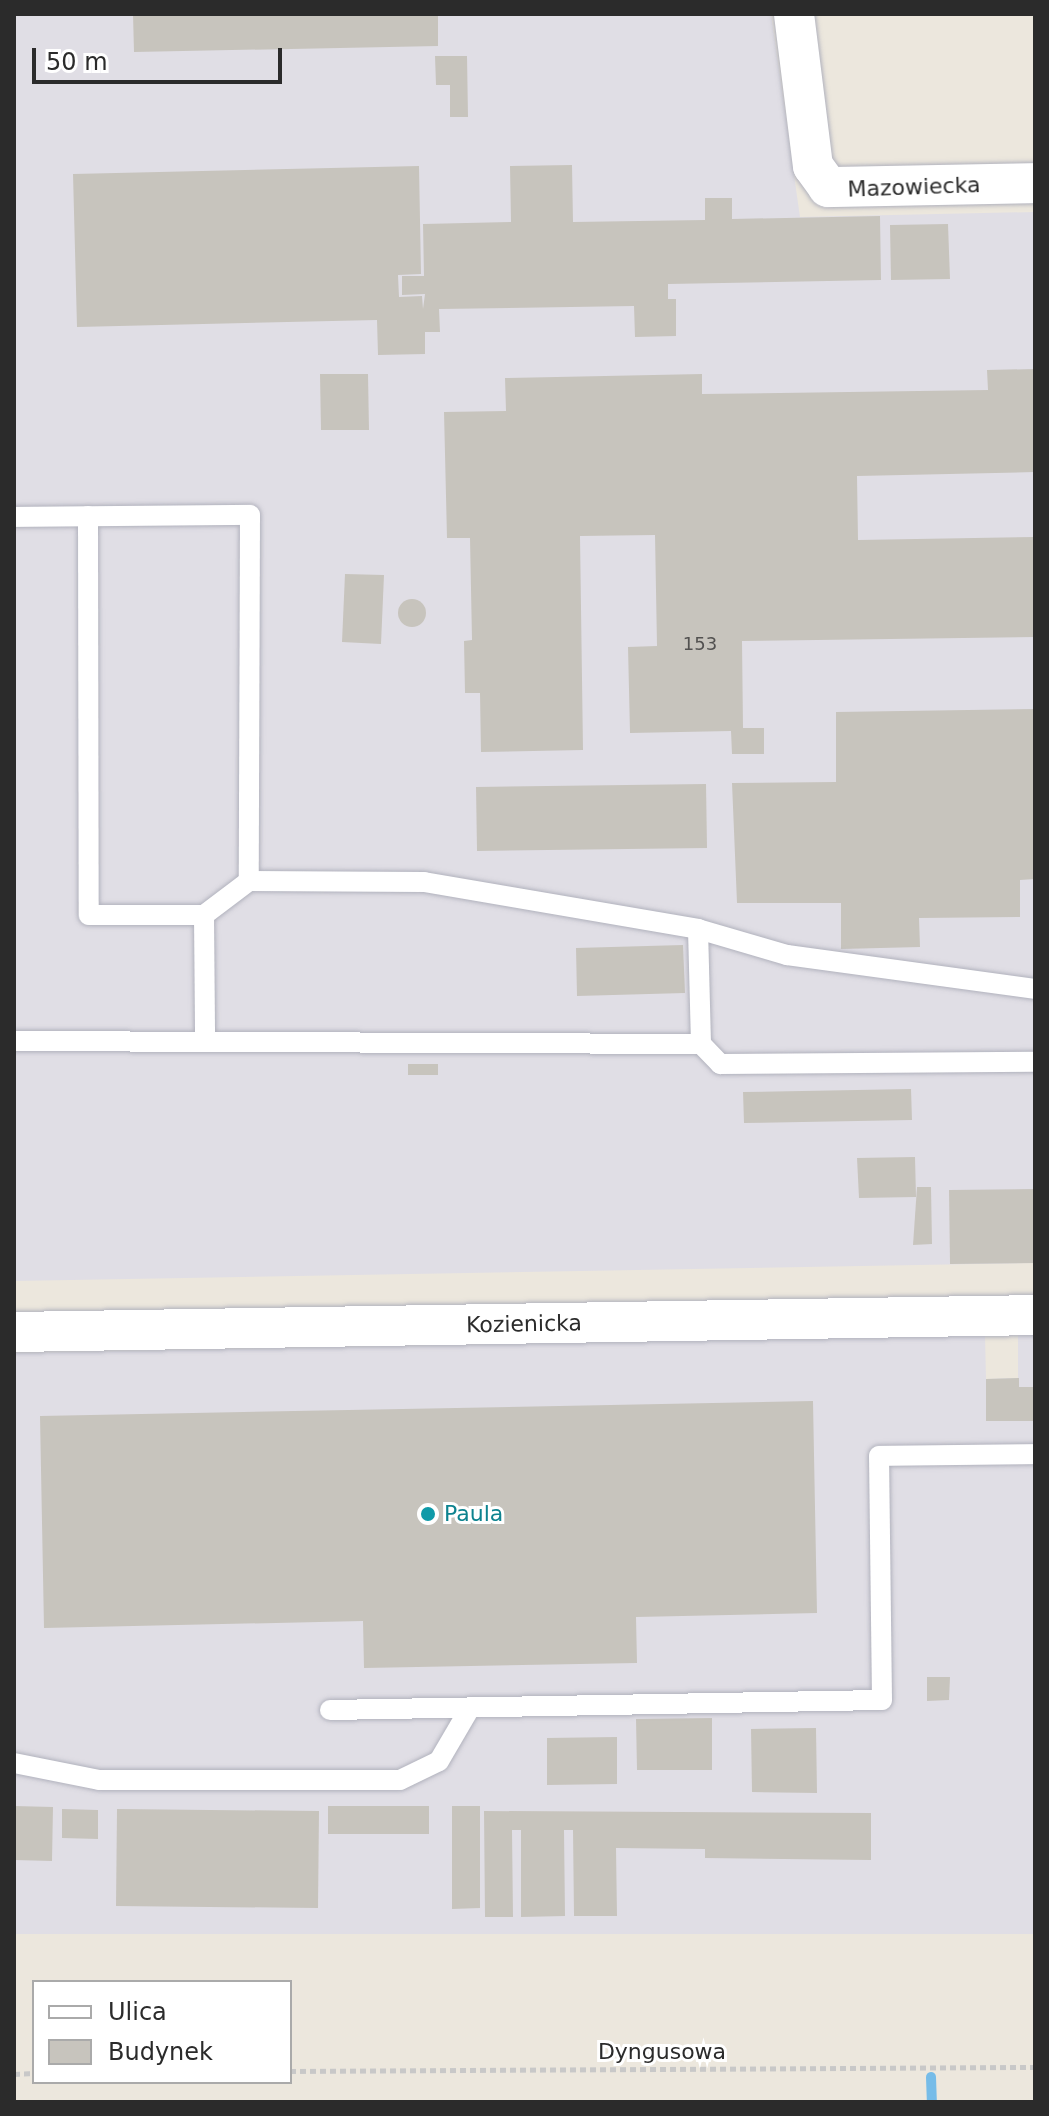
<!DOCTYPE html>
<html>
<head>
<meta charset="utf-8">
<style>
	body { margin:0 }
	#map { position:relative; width:1049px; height:2116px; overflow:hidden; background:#ece7dd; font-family:"DejaVu Sans",sans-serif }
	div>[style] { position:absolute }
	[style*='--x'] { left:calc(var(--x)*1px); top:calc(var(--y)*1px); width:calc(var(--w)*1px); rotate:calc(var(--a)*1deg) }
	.industrial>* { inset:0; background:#e0dee5 }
	.stream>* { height:10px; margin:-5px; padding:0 5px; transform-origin:5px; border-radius:5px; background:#76bce8 }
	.building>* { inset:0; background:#c7c4bd }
	.round { border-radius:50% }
	.path>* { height:5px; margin-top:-2.5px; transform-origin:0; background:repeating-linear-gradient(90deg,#c8c8c8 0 6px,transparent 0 10px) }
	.roads { filter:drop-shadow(0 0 2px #b1b2bd) drop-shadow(0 0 2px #b1b2bd) }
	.lane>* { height:20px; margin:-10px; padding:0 10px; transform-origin:10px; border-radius:10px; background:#fff }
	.street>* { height:40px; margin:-20px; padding:0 20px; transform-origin:20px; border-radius:20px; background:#fff }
	.dots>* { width:22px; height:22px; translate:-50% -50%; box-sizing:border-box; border:4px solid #fff; border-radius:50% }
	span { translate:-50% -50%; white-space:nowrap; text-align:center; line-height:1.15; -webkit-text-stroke:6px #fff; paint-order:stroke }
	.number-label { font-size:18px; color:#525150 }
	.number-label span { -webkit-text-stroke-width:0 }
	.street-label { font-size:22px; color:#2b2b2b }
	.culture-label { font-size:22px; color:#0d838f }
	.left { translate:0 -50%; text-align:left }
	.frame { position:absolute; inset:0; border:16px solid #2b2b2b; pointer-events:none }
	.legend { position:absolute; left:32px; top:1980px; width:260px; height:104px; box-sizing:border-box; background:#fff; border:2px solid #aaa; margin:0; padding:10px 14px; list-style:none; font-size:24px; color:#2b2b2b }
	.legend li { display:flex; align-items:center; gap:16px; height:40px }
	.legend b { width:40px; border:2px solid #aaa }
	.scale { position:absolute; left:32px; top:48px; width:250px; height:36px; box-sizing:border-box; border:4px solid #2b2b2b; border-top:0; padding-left:10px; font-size:24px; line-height:28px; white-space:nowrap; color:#2b2b2b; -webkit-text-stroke:6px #fff; paint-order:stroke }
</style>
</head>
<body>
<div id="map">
	<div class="industrial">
		<div style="clip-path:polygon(14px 14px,771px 14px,800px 217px,1035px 212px,1035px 1263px,14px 1281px)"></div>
		<div style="clip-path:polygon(1018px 1334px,1035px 1334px,1035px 1934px,14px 1934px,14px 1353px,985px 1335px,986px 1379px,1018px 1378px)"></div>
	</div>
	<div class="stream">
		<div style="--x:931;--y:2077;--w:25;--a:88"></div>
	</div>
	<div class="building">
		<div style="clip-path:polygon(133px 14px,438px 14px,438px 46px,134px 52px)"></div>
		<div style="clip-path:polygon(435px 56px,467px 56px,468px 117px,450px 117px,450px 85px,436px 85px)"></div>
		<div style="clip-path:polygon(572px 165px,573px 222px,705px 220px,705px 198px,732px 198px,732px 219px,880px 216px,881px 280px,668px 284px,668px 299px,676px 299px,676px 336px,635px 337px,634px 306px,439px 309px,440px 332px,425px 332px,425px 354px,378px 355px,377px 320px,77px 327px,73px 174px,419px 166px,421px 274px,398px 275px,399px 297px,422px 296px,423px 309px,425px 294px,402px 295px,402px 276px,424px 276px,423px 224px,511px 222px,510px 166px)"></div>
		<div style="clip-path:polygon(948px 224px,950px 279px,891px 280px,890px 225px)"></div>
		<div style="clip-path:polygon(1035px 369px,1035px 472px,857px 476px,858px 540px,1035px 537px,1035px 637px,742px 641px,743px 728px,764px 728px,764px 754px,732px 754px,731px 731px,630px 733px,628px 647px,657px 646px,655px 535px,580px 536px,583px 750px,481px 752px,480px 693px,465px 693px,464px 641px,472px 640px,470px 538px,447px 538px,444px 412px,506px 411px,505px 378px,702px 374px,702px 394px,988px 390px,987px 370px)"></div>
		<div style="clip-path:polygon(320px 374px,368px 374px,369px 430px,321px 430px)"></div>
		<div style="clip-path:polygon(345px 574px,384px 575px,381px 644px,342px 642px)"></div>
		<div class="round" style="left:398px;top:599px;width:28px;height:28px"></div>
		<div style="clip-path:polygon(1035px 709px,1035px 879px,1020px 880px,1020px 917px,919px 918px,920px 947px,841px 949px,841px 903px,737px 903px,732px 783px,836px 782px,836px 712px)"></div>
		<div style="clip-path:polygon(706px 784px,707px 848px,477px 851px,476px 787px)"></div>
		<div style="clip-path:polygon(683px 945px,685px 993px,577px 996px,576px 948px)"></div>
		<div style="clip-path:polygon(408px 1064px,438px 1064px,438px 1075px,408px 1075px)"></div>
		<div style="clip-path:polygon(911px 1089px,912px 1120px,744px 1123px,743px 1092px)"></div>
		<div style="clip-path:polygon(915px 1157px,916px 1197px,859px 1198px,857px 1158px)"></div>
		<div style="clip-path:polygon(917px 1187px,931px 1187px,932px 1244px,913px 1245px)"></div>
		<div style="clip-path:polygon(1035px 1189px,1035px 1263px,950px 1264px,949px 1190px)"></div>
		<div style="clip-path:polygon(1019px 1378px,1019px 1387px,1035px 1387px,1035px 1421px,986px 1421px,986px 1379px)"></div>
		<div style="clip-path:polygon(813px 1401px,817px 1613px,636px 1617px,637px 1663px,364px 1668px,363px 1621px,44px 1628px,40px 1416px)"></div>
		<div style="clip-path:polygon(927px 1677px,950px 1677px,949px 1700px,927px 1701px)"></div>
		<div style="clip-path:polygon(712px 1718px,712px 1770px,637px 1770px,636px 1719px)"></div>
		<div style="clip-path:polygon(816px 1728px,817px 1793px,752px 1792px,751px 1729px)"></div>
		<div style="clip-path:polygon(617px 1737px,617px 1784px,547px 1785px,547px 1738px)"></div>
		<div style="clip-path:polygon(14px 1806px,53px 1807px,52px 1861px,14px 1860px)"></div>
		<div style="clip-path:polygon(328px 1806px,429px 1806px,429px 1834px,328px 1834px)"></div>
		<div style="clip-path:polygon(452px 1806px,480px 1806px,480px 1908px,452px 1909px)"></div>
		<div style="clip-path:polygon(62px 1809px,98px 1810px,98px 1839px,62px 1838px)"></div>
		<div style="clip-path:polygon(117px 1809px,319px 1811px,318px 1908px,116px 1906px)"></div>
		<div style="clip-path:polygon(484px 1811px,871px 1813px,871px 1860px,705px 1858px,705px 1849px,616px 1848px,617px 1916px,574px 1916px,573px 1830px,564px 1830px,565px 1916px,521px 1917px,521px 1830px,512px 1830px,513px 1917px,485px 1917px)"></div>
	</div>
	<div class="path">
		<div style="--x:290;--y:2071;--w:745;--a:-0.31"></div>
		<div style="--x:14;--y:2074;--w:20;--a:-3"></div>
	</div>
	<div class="roads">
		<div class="lane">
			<div style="--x:88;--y:516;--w:399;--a:89.9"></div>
			<div style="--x:89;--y:915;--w:115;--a:0"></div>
			<div style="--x:204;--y:915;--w:125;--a:89.5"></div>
			<div style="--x:14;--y:517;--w:236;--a:-0.5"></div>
			<div style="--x:250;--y:515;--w:366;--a:90.2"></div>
			<div style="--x:204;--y:915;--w:56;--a:-37.1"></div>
			<div style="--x:249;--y:881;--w:175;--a:0.3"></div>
			<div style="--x:424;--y:882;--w:278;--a:9.7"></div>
			<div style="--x:698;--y:929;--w:93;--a:16.3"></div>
			<div style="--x:787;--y:955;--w:250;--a:7.8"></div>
			<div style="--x:698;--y:929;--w:115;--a:88.5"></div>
			<div style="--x:14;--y:1041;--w:687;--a:0.25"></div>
			<div style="--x:701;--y:1044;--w:28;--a:46"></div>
			<div style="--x:720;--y:1064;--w:315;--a:-0.4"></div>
			<div style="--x:330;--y:1710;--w:552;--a:-1.04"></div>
			<div style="--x:882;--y:1700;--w:244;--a:-90.7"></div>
			<div style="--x:879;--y:1456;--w:156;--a:-0.7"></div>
			<div style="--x:14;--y:1763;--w:87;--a:11.3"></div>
			<div style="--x:99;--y:1780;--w:301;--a:0"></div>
			<div style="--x:400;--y:1780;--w:43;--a:-26"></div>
			<div style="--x:439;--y:1761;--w:61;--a:-59.7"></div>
		</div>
		<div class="street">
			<div style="--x:794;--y:14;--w:153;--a:82.9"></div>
			<div style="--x:813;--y:166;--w:26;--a:54"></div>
			<div style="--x:828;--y:187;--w:207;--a:-1.1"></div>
			<div style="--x:14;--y:1332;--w:1021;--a:-0.95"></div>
		</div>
	</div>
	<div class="dots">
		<div style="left:428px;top:1514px;background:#0f9aa8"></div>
	</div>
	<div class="number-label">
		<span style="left:700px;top:644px">153</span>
	</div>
	<div class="street-label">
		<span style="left:914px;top:187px;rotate:-2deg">Mazowiecka</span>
		<span style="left:524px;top:1324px;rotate:-1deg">Kozienicka</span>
		<span style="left:662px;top:2052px">Dyngusowa</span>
	</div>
	<div class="culture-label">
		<span class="left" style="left:444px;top:1514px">Paula</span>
	</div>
	<div class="frame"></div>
	<ul class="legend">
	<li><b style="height:10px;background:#fff"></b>Ulica</li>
	<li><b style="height:22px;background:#c7c4bd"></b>Budynek</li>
	</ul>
	<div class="scale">50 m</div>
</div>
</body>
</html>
